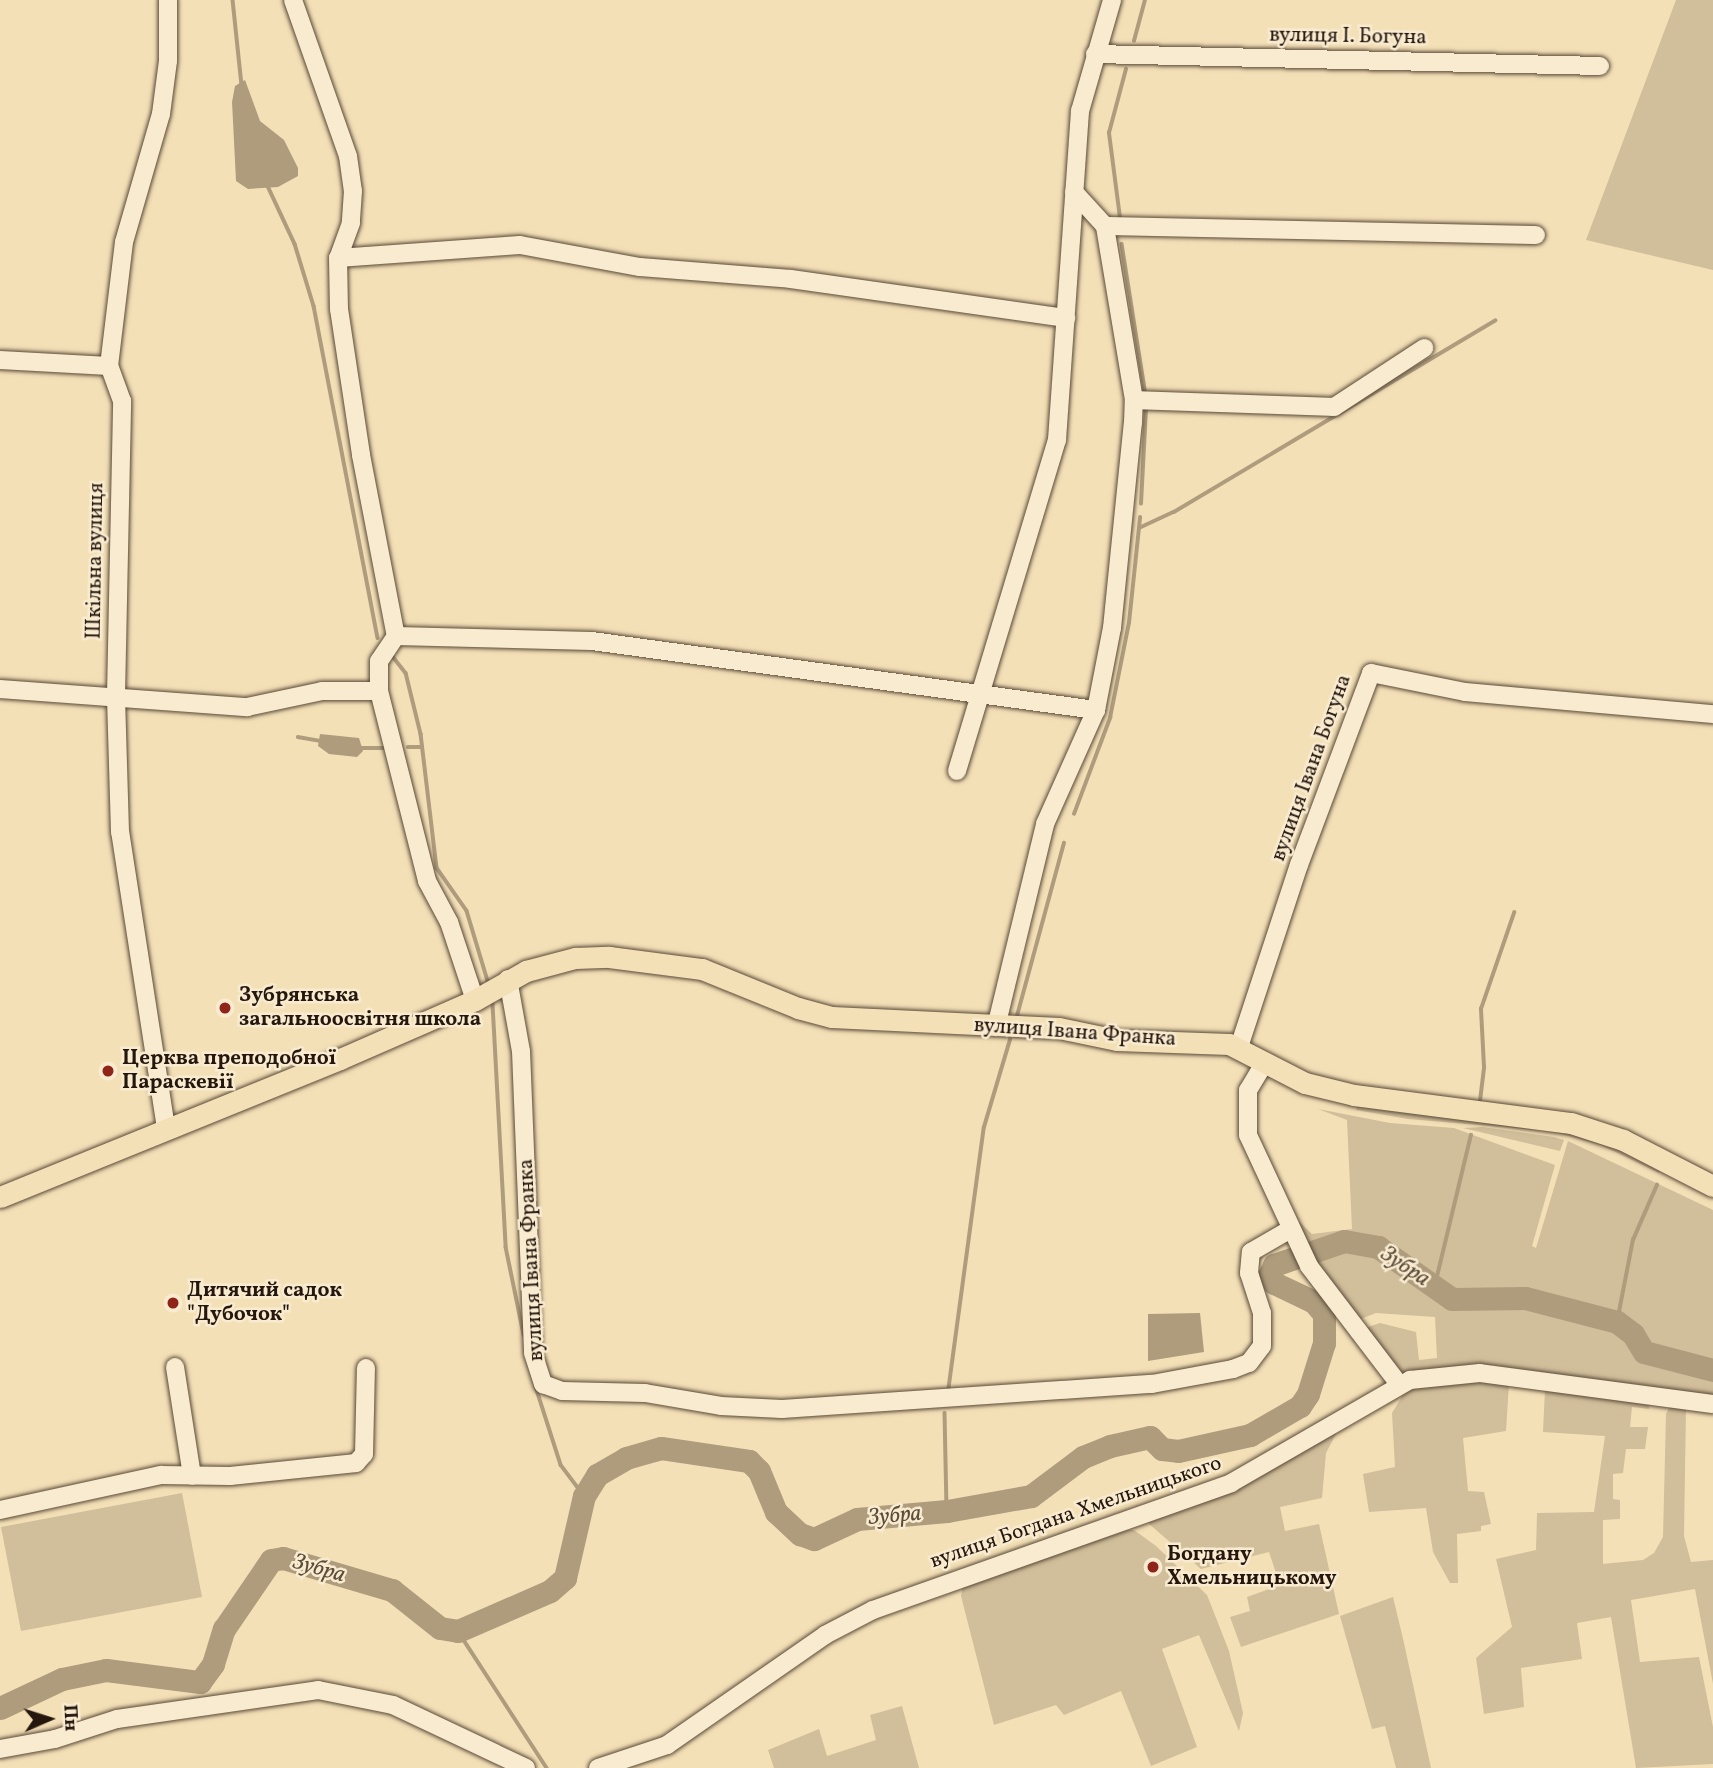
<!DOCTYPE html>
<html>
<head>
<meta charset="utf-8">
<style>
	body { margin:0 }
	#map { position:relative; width:1713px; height:1768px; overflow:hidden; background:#f4e0b7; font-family:Vollkorn,serif }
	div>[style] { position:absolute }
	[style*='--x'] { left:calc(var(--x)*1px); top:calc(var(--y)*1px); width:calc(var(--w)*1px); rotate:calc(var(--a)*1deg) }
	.green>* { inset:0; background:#d1be9a }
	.water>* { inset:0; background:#ae9c7d }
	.stream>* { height:3.5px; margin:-1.75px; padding:0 1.75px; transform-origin:1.75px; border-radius:1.75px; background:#ae9c7d }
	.river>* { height:23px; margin:-11.5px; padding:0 11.5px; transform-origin:11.5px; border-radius:11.5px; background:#ae9c7d }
	.roads { filter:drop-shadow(0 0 2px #594938) drop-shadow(0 0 2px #594938) }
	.minor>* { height:18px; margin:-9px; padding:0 9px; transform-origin:9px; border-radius:9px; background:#f8ebd0 }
	.major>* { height:21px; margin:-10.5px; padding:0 10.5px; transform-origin:10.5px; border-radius:10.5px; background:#f4e0b7 }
	.dots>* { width:19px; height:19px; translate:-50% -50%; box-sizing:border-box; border:4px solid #f8ebd0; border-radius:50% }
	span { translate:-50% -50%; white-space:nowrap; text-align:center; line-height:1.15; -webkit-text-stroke:5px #f8ebd0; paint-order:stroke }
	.street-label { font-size:21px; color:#25170d }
	.poi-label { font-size:21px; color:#25170d; font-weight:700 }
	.left { translate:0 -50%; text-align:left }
	.water-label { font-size:23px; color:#5c4c3a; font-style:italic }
	.north { position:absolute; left:14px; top:1684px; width:70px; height:70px; -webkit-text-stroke:5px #f8ebd0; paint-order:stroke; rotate:87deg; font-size:19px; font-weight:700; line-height:28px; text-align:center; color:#25170d }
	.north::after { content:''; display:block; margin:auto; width:24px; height:32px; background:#25170d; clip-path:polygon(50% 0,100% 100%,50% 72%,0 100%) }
</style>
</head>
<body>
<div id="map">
	<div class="green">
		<div style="clip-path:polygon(1676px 0,1713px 0,1713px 270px,1586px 240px)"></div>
		<div style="clip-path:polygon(1358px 1103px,1551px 1125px,1662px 1165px,1659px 1173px,1601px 1145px,1550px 1131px,1408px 1119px,1356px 1110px)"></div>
		<div style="clip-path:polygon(1318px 1109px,1390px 1123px,1454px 1128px,1555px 1165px,1532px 1246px,1536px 1248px,1568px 1141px,1713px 1210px,1713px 1396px,1406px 1375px,1395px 1370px,1362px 1329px,1380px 1323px,1416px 1332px,1419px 1360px,1437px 1358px,1435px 1317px,1376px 1313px,1358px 1320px,1302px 1248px,1291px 1214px,1312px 1234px,1352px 1229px,1347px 1120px)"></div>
		<div style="clip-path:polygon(1482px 1127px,1554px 1137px,1564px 1140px,1560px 1151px,1463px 1128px)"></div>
		<div style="clip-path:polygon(1484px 1380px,1509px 1383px,1506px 1431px,1463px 1438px,1468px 1491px,1484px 1492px,1491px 1524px,1481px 1526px,1481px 1531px,1457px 1534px,1458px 1583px,1450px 1583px,1433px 1552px,1426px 1508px,1369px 1512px,1363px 1474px,1395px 1467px,1392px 1413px,1407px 1388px)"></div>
		<div style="clip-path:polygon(1545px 1389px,1650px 1401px,1649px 1409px,1632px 1407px,1630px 1427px,1648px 1427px,1645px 1449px,1626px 1449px,1623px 1473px,1613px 1474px,1613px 1499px,1620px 1500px,1620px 1519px,1603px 1520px,1603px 1564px,1643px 1560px,1654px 1553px,1663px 1537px,1666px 1414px,1670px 1406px,1686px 1408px,1684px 1536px,1691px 1562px,1713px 1560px,1713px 1684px,1695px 1589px,1631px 1600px,1640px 1662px,1699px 1657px,1713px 1727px,1713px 1764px,1636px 1768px,1611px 1617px,1577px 1623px,1582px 1659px,1521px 1668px,1524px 1707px,1484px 1714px,1476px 1658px,1512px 1627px,1496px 1559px,1536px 1550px,1537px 1513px,1594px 1512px,1605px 1436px,1543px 1432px)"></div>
		<div style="clip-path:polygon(1332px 1430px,1336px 1434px,1326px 1453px,1322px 1498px,1280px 1507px,1285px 1531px,1319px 1524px,1339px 1614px,1241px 1647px,1230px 1617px,1250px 1611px,1247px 1597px,1280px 1585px,1269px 1552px,1201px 1569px,1148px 1523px)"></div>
		<div style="clip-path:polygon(182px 1493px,202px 1597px,21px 1631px,1px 1527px)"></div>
		<div style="clip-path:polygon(1124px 1530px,1134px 1530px,1156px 1546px,1207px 1595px,1229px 1651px,1243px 1713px,1239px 1731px,1199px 1635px,1162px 1649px,1197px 1747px,1151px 1766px,1121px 1691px,1064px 1715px,1056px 1705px,994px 1725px,961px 1596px,963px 1585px)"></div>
		<div style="clip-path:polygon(1393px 1597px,1404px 1643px,1431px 1768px,1396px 1768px,1385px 1726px,1372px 1729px,1340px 1616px)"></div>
		<div style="clip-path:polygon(902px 1706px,919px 1768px,774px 1768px,768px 1750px,819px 1729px,827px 1756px,876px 1740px,870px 1715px)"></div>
	</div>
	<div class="water">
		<div style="clip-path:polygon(245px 80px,260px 121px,284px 140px,298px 168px,298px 176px,278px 187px,248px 189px,236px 181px,232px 102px,235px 86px)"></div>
		<div style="clip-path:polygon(320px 734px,359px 738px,363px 751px,357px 757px,329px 754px,318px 746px)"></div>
		<div style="clip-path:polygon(1200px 1313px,1204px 1352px,1148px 1361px,1148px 1314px)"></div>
	</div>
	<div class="stream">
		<div style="--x:233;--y:0;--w:85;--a:84"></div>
		<div style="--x:1134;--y:41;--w:42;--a:-75"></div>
		<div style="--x:267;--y:184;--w:66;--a:65"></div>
		<div style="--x:295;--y:244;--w:65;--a:73"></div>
		<div style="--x:314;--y:306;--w:338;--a:79.1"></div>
		<div style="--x:1120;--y:218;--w:86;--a:-97.4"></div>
		<div style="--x:1109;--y:133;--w:66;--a:-75.1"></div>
		<div style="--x:1122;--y:244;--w:148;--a:81"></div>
		<div style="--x:1141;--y:504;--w:96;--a:-87"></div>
		<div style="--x:1139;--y:528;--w:38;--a:-25"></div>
		<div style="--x:1174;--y:512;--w:374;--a:-30.8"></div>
		<div style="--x:391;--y:654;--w:24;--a:52"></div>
		<div style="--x:406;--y:673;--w:63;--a:76.2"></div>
		<div style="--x:421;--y:734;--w:135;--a:83.2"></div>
		<div style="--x:437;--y:868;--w:52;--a:55.1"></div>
		<div style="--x:467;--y:911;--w:73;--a:73.3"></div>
		<div style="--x:298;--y:737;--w:22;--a:10"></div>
		<div style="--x:408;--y:747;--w:12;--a:0"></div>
		<div style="--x:359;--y:748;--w:25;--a:0"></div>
		<div style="--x:1074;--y:814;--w:103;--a:-69.4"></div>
		<div style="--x:1110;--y:718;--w:97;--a:-78.7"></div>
		<div style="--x:1129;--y:623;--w:106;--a:-84"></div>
		<div style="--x:493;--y:1004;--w:243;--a:86.9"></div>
		<div style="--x:506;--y:1247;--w:90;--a:78.4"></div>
		<div style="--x:1017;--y:1016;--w:179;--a:-74.8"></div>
		<div style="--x:1480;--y:1101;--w:34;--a:-83"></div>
		<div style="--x:1484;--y:1067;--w:58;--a:-93"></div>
		<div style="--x:1481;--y:1009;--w:102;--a:-71"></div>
		<div style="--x:1434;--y:1289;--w:158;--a:-76.5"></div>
		<div style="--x:1617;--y:1322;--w:84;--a:-79"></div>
		<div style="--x:1633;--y:1240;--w:60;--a:-66.4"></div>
		<div style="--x:536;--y:1387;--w:82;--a:72.2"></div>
		<div style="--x:561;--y:1465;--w:39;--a:53"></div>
		<div style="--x:948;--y:1392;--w:267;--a:-82.3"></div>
		<div style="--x:984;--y:1127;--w:91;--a:-73.4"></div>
		<div style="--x:945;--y:1413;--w:98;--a:88.8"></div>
		<div style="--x:458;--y:1631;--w:163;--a:57"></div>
	</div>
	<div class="river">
		<div style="--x:0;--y:1708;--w:68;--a:-25.1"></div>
		<div style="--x:62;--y:1679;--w:45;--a:-11.6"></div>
		<div style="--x:106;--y:1670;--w:95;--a:7.3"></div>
		<div style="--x:200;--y:1682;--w:22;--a:-54"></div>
		<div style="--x:213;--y:1664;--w:37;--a:-73"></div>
		<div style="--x:224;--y:1629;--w:83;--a:-55.7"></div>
		<div style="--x:271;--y:1560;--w:12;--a:-9"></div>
		<div style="--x:283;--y:1558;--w:114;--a:16.4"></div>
		<div style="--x:392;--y:1590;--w:61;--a:38.4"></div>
		<div style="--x:440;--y:1628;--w:18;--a:9"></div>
		<div style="--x:458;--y:1631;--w:100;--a:-23.5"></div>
		<div style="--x:550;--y:1591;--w:20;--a:-41"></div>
		<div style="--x:565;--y:1578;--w:84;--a:-77"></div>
		<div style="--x:584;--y:1496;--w:25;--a:-58"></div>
		<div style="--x:597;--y:1475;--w:34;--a:-30"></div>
		<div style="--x:626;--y:1458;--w:36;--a:-16"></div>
		<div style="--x:661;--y:1448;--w:89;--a:8.4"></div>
		<div style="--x:749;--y:1461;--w:14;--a:45"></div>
		<div style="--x:759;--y:1471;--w:44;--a:67.5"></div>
		<div style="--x:776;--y:1512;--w:33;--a:43"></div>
		<div style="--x:800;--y:1534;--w:15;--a:20"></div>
		<div style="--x:814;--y:1539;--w:47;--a:-24.9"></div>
		<div style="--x:857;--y:1519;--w:90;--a:-5.1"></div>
		<div style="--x:947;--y:1511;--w:85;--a:-10.1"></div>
		<div style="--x:1031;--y:1496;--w:65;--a:-36.9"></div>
		<div style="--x:1083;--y:1457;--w:29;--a:-22"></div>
		<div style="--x:1110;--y:1446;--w:41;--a:-12.7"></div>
		<div style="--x:1150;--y:1437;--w:17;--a:45"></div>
		<div style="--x:1162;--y:1449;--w:16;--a:7"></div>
		<div style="--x:1178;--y:1451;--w:74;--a:-12.5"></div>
		<div style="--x:1250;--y:1435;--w:58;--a:-30.1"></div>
		<div style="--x:1300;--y:1406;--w:14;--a:-56"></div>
		<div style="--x:1308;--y:1394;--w:53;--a:-72.6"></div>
		<div style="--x:1324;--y:1343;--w:29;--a:-90"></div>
		<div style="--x:1324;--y:1314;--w:16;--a:-130"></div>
		<div style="--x:1314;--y:1302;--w:44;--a:-154.6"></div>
		<div style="--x:1274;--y:1283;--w:10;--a:-114"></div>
		<div style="--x:1270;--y:1274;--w:10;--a:-66"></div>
		<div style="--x:1274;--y:1265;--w:74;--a:-18.9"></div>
		<div style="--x:1344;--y:1241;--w:35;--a:10"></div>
		<div style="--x:1378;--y:1247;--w:90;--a:35.1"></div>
		<div style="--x:1452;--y:1299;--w:73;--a:-0.8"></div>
		<div style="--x:1525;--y:1298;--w:95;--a:14.6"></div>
		<div style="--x:1617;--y:1322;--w:20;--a:37"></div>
		<div style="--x:1633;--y:1334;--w:21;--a:59"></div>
		<div style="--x:1644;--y:1352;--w:71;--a:14.6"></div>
	</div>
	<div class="roads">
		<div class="minor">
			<div style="--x:293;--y:0;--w:165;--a:70.6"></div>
			<div style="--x:348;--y:156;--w:35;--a:82"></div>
			<div style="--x:353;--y:191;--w:32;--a:94"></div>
			<div style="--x:351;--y:223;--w:37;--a:110"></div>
			<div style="--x:338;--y:258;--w:51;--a:88.9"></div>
			<div style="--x:339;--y:309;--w:148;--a:81.4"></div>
			<div style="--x:361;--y:455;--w:184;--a:79.1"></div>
			<div style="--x:396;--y:636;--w:30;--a:124"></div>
			<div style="--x:379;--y:661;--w:30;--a:90"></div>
			<div style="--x:379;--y:691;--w:196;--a:75.8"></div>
			<div style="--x:427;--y:881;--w:47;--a:61.8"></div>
			<div style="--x:449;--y:922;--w:82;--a:71.6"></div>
			<div style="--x:1095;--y:54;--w:505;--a:1.36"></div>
			<div style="--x:1105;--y:226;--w:431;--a:1.2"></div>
			<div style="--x:338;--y:258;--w:182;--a:-4.1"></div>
			<div style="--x:520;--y:245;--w:122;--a:10.4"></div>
			<div style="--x:640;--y:267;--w:151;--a:4.5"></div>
			<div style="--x:791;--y:279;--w:278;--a:8.1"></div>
			<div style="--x:0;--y:360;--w:109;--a:3.2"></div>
			<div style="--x:1134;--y:400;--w:200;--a:2"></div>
			<div style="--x:1334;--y:407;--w:108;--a:-33.2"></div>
			<div style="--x:396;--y:636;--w:196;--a:1.5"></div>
			<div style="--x:592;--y:641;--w:509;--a:7.8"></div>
			<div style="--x:0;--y:689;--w:248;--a:4.2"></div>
			<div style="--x:247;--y:707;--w:77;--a:-12"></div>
			<div style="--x:322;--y:691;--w:57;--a:0"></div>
			<div style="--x:957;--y:771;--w:346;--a:-73.2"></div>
			<div style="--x:1057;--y:440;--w:330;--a:-86"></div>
			<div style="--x:1080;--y:111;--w:116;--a:-73.9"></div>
			<div style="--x:508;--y:979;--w:73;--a:79.8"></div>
			<div style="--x:521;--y:1051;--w:302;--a:87.7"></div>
			<div style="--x:533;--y:1353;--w:33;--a:72"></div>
			<div style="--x:543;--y:1384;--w:20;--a:20"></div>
			<div style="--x:562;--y:1391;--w:83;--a:1.4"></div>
			<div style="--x:645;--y:1393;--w:77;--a:9.7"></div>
			<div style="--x:721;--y:1406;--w:61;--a:2.8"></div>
			<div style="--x:782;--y:1409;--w:371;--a:-3.9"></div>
			<div style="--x:1152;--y:1384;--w:82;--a:-10.5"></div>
			<div style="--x:1233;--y:1369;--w:17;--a:-21"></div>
			<div style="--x:1249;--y:1363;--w:21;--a:-53"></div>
			<div style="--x:1262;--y:1346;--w:33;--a:-90"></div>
			<div style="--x:1262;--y:1313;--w:42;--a:-108"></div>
			<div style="--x:1249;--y:1273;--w:21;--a:-85"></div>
			<div style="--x:1251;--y:1252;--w:44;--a:-30.1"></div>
			<div style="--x:996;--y:1027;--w:209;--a:-76.4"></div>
			<div style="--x:1045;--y:824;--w:125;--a:-65.9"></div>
			<div style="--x:1096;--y:710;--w:84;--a:-79"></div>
			<div style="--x:1112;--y:628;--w:206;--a:-84.2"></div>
			<div style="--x:1133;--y:423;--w:23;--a:-88"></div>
			<div style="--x:1134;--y:400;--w:176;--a:-99.5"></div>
			<div style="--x:1105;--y:226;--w:46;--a:-132.4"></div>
			<div style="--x:1239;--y:1047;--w:192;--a:-71.8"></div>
			<div style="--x:1299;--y:865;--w:205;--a:-69.4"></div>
			<div style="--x:1371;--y:673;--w:96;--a:11.4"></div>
			<div style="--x:1465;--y:692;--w:249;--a:5.1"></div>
			<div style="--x:1265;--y:1062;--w:33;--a:121"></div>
			<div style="--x:1248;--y:1090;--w:45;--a:90"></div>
			<div style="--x:1248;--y:1135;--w:145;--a:65"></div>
			<div style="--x:1309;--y:1266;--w:148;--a:52.7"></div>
			<div style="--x:166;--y:1128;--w:300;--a:-98.8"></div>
			<div style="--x:120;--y:832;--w:137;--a:-91.7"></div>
			<div style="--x:116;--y:695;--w:294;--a:-88.8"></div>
			<div style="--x:122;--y:401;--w:37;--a:-110"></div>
			<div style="--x:109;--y:366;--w:125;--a:-83.1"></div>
			<div style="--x:124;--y:242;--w:133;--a:-73.9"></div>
			<div style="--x:161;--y:114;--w:53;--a:-82.5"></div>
			<div style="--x:168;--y:61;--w:61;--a:-90"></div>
			<div style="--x:175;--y:1367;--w:110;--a:81.1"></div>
			<div style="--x:0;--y:1510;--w:165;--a:-12.3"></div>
			<div style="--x:161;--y:1475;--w:69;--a:0.8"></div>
			<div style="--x:230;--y:1476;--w:127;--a:-5.9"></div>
			<div style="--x:356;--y:1463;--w:12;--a:-48"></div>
			<div style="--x:364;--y:1454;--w:86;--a:-88.7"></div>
			<div style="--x:0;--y:1749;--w:56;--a:-10.3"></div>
			<div style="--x:55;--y:1739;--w:65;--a:-17.9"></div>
			<div style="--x:117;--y:1719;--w:203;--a:-8.2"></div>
			<div style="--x:318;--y:1690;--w:76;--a:11.3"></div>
			<div style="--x:393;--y:1705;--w:147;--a:25.3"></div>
			<div style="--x:598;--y:1768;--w:73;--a:-18.4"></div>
			<div style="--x:667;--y:1745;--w:193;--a:-34.8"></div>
			<div style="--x:825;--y:1635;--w:54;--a:-27.5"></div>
			<div style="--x:873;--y:1610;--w:380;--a:-19.5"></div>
			<div style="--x:1231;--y:1483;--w:207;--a:-29.9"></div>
			<div style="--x:1410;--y:1380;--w:70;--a:-5.7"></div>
			<div style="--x:1480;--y:1373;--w:235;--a:7.6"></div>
		</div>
		<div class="major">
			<div style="--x:0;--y:1197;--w:367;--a:-22.1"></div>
			<div style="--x:340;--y:1059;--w:147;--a:-23.6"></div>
			<div style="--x:475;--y:1000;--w:59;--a:-29.6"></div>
			<div style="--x:526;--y:971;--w:51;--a:-14.9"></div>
			<div style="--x:575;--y:958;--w:34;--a:-2"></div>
			<div style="--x:609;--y:957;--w:94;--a:7.4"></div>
			<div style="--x:702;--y:969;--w:104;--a:22.1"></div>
			<div style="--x:798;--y:1008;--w:35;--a:15"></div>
			<div style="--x:832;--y:1017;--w:227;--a:2.8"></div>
			<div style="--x:1059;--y:1028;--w:59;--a:11.7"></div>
			<div style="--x:1117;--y:1040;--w:112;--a:2"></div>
			<div style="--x:1229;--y:1044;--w:85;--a:27.2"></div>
			<div style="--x:1305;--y:1083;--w:50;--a:13.8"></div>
			<div style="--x:1354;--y:1095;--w:219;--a:7.4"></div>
			<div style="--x:1571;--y:1123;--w:55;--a:18.1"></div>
			<div style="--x:1623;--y:1140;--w:101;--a:27.1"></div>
		</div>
	</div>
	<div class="dots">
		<div style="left:225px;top:1008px;background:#8f2418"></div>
		<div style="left:108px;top:1071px;background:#8f2418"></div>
		<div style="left:173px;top:1303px;background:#8f2418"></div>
		<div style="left:1153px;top:1567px;background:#8f2418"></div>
	</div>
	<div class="street-label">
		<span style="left:1348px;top:37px;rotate:1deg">вулиця І. Богуна</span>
		<span style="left:96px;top:561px;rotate:-89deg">Шкільна вулиця</span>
		<span style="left:1312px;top:768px;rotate:-70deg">вулиця Івана Богуна</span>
		<span style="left:1075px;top:1033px;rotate:4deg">вулиця Івана Франка</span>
		<span style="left:532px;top:1260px;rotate:-93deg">вулиця Івана Франка</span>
		<span style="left:1076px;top:1513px;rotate:-19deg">вулиця Богдана Хмельницького</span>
	</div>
	<div class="poi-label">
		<span class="left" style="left:239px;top:1008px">Зубрянська<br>загальноосвітня школа</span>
		<span class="left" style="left:122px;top:1071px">Церква преподобної<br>Параскевії</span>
		<span class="left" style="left:187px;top:1303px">Дитячий садок<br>"Дубочок"</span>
		<span class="left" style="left:1167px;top:1567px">Богдану<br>Хмельницькому</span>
	</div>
	<div class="water-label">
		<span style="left:1405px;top:1267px;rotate:34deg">Зубра</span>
		<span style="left:895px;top:1516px;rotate:-5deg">Зубра</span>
		<span style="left:319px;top:1569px;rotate:16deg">Зубра</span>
	</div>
	<div class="north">Пн</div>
</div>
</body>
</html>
